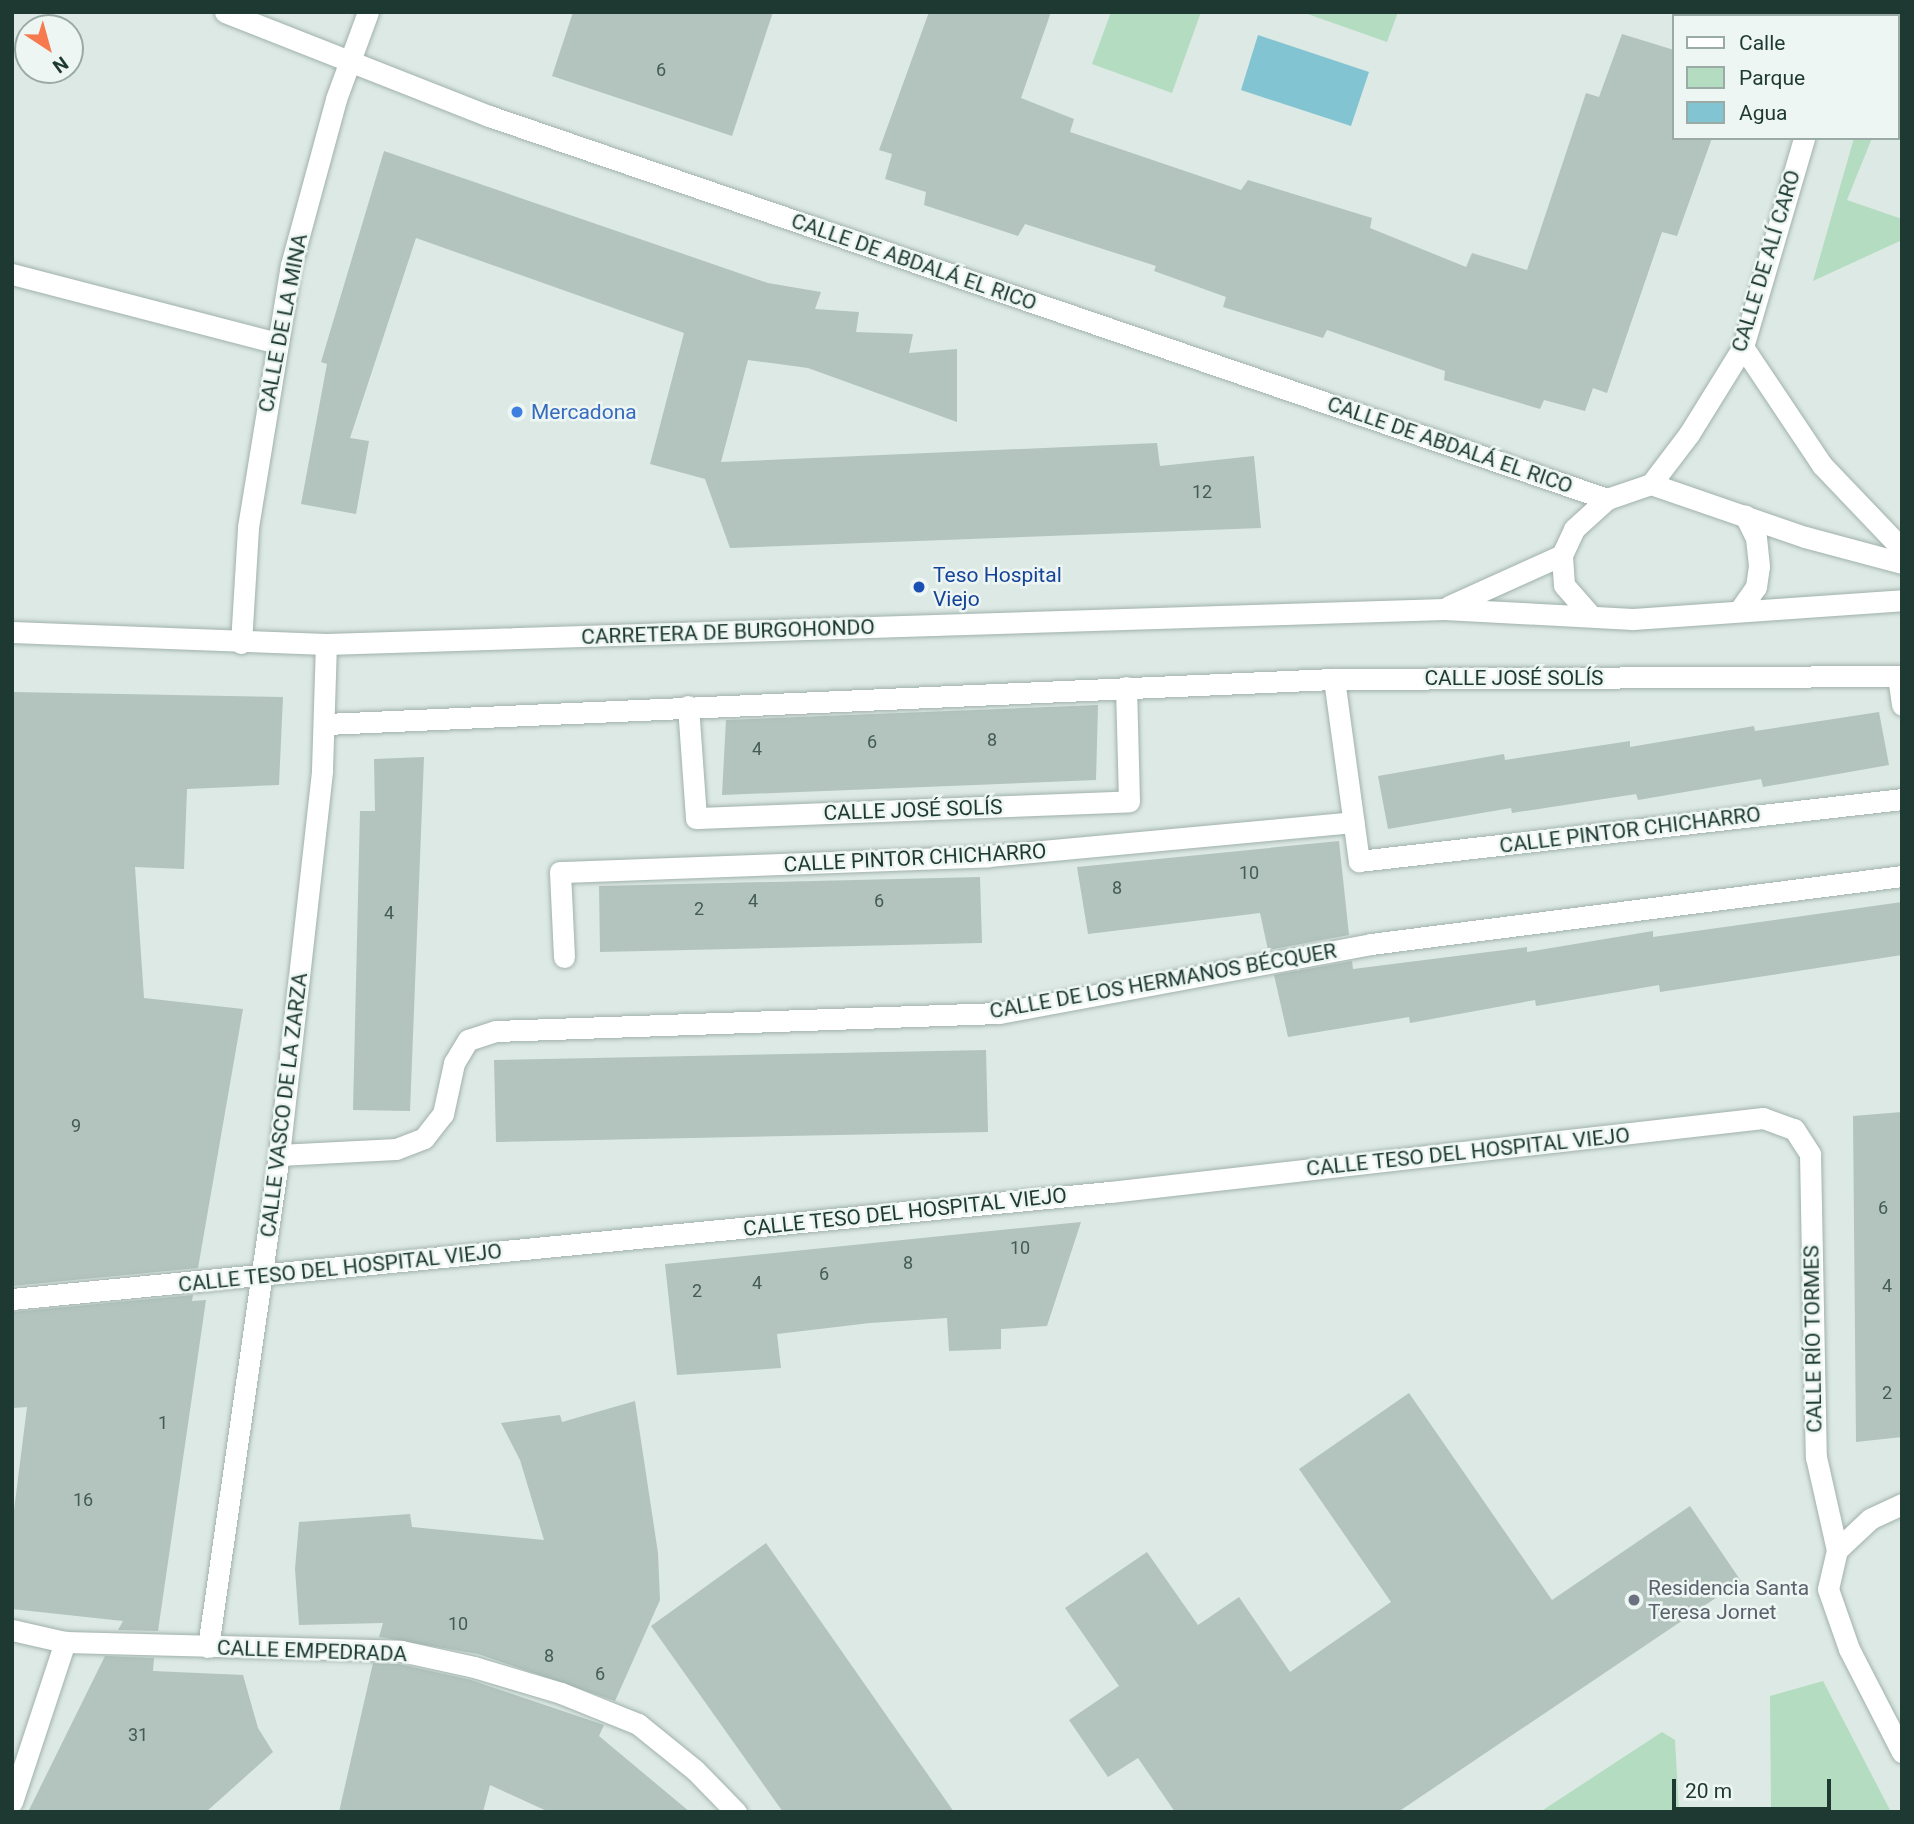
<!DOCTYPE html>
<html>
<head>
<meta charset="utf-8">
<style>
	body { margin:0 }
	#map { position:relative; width:1914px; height:1824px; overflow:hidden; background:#dde9e4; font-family:Roboto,sans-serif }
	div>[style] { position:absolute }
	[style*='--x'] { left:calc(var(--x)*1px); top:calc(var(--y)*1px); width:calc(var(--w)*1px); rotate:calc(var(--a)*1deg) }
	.green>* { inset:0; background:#b4dcc0 }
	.water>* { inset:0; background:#82c4d1 }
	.building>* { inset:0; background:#b2c4bd }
	.roads { filter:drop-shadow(0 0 2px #a0b1ab) drop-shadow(0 0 2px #a0b1ab) }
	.minor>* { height:21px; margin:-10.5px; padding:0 10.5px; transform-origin:10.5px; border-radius:10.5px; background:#fff }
	.tertiary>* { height:21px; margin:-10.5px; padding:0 10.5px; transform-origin:10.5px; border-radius:10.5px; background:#fff }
	.secondary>* { height:21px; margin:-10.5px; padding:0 10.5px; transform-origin:10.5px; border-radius:10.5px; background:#fff }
	.dots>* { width:19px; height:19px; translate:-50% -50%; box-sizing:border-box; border:4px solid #edf6f2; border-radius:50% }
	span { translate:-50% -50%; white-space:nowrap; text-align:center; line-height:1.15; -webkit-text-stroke:5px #edf6f2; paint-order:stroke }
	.number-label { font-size:18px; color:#435c55 }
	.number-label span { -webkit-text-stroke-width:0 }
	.street-label { font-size:21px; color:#1e3932 }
	.shop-label { font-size:21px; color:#366cbe }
	.left { translate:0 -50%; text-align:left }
	.transit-label { font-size:21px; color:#164399 }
	.worship-label { font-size:21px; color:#5b616d }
	.frame { position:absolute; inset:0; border:14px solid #1e3932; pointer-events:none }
	.legend { position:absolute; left:1672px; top:14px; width:228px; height:126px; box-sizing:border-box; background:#edf6f2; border:2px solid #9aaaa5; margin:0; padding:9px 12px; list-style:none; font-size:21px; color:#1e3932 }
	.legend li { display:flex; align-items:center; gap:14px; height:35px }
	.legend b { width:35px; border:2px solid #9aaaa5 }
	.north { position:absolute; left:14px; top:14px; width:70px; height:70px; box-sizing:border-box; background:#edf6f2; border:2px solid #9aaaa5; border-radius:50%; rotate:144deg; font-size:19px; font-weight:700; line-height:28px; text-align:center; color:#1e3932 }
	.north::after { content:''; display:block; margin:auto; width:24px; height:32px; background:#f67a4e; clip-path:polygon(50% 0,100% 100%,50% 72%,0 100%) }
	.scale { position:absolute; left:1672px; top:1779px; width:159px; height:32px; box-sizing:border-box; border:4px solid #1e3932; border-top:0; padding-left:9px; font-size:21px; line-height:24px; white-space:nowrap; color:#1e3932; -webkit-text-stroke:5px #edf6f2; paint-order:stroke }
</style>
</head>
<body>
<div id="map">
	<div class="green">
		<div style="clip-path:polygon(1111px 12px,1201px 12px,1172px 93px,1092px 64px)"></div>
		<div style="clip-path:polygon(1302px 12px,1398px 12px,1387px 42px)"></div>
		<div style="clip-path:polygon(1854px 138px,1872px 138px,1847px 200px,1902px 219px,1902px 240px,1813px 281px)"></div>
		<div style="clip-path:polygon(1823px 1681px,1891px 1812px,1771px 1812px,1770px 1696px)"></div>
		<div style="clip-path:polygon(1662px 1732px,1675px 1740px,1679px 1812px,1540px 1812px)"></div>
	</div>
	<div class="water">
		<div style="clip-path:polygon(1258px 35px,1369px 72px,1351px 126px,1241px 90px)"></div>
	</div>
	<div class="building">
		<div style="clip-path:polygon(573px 12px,773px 12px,732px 136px,552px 76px)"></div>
		<div style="clip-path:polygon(929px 12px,1051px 12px,1021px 98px,1074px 119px,1070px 132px,1241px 190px,1248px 180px,1372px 218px,1370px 228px,1466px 267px,1472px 253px,1527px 270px,1586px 93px,1599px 97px,1622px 34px,1674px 50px,1674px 138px,1712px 138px,1677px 236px,1662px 232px,1607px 393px,1593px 388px,1585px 411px,1544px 400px,1540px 409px,1444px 380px,1445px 371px,1327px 330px,1323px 338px,1223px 307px,1226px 297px,1154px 271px,1156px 266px,1025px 224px,1018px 236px,924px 205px,926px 192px,885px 179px,892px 154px,879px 150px)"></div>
		<div style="clip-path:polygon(384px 151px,768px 283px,821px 292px,815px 309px,859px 312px,856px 332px,913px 334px,909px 353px,957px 349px,957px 422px,808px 368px,748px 360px,721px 462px,1157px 443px,1160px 466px,1254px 456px,1261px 528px,730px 548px,705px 479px,650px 464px,684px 333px,416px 238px,350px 438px,369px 441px,356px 514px,301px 504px,327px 364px,321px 362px)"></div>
		<div style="clip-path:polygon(12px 692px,283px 697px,279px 785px,187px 789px,184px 869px,135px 867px,144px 998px,243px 1009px,198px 1268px,12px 1286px)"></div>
		<div style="clip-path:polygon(1098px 705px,1096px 780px,722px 795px,726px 720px)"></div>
		<div style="clip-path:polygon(1879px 712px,1889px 765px,1763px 787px,1761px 779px,1638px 800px,1636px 794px,1512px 813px,1511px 808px,1388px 829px,1378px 776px,1504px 754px,1505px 760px,1630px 741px,1630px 747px,1754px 726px,1755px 731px)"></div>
		<div style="clip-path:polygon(424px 757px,410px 1111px,353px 1110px,360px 811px,375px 811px,374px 759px)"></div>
		<div style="clip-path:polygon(1339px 841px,1349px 935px,1268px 950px,1260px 913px,1088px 934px,1077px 867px)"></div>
		<div style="clip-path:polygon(980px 877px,982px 943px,600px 952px,599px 886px)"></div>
		<div style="clip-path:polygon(1902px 902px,1902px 955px,1660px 992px,1659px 985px,1536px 1006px,1535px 1000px,1410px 1023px,1409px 1017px,1288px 1037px,1274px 975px,1352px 961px,1353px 969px,1527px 947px,1527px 952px,1653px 931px,1653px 937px)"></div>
		<div style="clip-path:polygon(986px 1050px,988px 1132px,496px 1142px,494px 1060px)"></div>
		<div style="clip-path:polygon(1902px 1112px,1902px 1437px,1856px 1442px,1853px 1116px)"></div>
		<div style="clip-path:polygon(1081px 1222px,1047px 1326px,1001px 1329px,1001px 1349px,949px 1351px,947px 1318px,870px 1323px,777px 1334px,781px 1368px,677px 1375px,665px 1264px)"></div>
		<div style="clip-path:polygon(193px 1295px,192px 1301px,206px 1300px,158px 1631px,118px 1630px,123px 1621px,12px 1609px,12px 1526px,27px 1407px,12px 1408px,12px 1312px)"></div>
		<div style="clip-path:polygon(1409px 1393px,1552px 1600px,1690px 1506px,1741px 1581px,1398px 1812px,1175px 1812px,1138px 1758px,1108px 1777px,1069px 1720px,1119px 1686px,1065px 1608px,1147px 1552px,1198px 1625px,1239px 1597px,1290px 1672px,1391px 1602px,1299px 1469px)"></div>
		<div style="clip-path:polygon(635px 1401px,658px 1553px,660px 1600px,615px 1701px,478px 1654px,379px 1637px,383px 1623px,299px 1625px,295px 1569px,299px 1522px,410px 1514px,412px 1527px,544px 1540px,520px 1460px,501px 1423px,560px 1415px,562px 1422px)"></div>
		<div style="clip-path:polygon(766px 1543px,954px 1812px,783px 1812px,651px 1626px)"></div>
		<div style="clip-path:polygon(105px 1656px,154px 1658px,153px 1671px,243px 1675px,258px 1728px,273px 1752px,206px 1812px,28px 1812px)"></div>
		<div style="clip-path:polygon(373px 1663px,399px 1664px,471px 1680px,604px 1725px,599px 1736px,690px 1812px,549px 1812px,490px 1785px,483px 1812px,339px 1812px)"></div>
	</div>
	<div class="roads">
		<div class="minor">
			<div style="--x:225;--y:12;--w:284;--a:21.5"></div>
			<div style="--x:489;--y:116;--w:1182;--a:18.91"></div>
			<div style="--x:1800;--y:12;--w:4;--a:76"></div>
			<div style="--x:12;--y:274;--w:274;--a:14.6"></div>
			<div style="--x:1743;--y:347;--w:142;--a:56.2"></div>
			<div style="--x:1822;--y:465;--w:116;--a:46.4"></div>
			<div style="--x:1651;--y:484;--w:63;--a:-52.8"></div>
			<div style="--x:1689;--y:434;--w:102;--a:-58.2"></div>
			<div style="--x:1743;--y:347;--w:218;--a:-73.7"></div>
			<div style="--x:241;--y:643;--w:116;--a:-86.5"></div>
			<div style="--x:248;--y:527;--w:266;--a:-80.7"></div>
			<div style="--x:291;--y:265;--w:172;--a:-74.8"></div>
			<div style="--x:336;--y:99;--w:93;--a:-69.8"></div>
			<div style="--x:1898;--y:676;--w:29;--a:82"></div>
			<div style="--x:1334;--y:679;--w:184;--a:82.2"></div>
			<div style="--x:1359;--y:861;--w:547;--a:-6.51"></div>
			<div style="--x:688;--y:706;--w:112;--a:85.9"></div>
			<div style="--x:696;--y:818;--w:433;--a:-2.2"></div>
			<div style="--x:1129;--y:801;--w:114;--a:-91.5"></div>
			<div style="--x:326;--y:724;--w:1009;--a:-2.56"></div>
			<div style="--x:1334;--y:679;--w:568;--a:-0.3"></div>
			<div style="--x:564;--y:957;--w:85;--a:-92.7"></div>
			<div style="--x:560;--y:872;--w:428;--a:-2.1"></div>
			<div style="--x:988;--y:856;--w:367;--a:-5.3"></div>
			<div style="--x:279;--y:1155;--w:117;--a:-2.9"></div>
			<div style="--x:396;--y:1149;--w:30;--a:-21"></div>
			<div style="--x:424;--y:1138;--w:31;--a:-52"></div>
			<div style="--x:443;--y:1114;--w:52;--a:-77.8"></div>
			<div style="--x:454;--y:1063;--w:27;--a:-59"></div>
			<div style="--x:468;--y:1040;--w:29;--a:-18"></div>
			<div style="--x:496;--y:1031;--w:503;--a:-2.05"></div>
			<div style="--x:999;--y:1013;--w:378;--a:-10.5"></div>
			<div style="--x:1371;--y:944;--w:535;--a:-7.3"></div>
			<div style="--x:12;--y:1299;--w:1103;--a:-5.57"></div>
			<div style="--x:1110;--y:1192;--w:657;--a:-6.47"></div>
			<div style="--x:1763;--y:1118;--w:33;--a:20"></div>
			<div style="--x:1794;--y:1129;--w:30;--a:57"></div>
			<div style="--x:1810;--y:1154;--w:303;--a:88.9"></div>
			<div style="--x:1816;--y:1457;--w:95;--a:77.3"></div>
			<div style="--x:12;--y:1630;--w:54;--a:12.8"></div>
			<div style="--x:65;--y:1642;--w:336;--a:1.5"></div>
			<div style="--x:401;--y:1651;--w:75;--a:12.4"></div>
			<div style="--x:474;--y:1667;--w:91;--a:16.6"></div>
			<div style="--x:561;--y:1693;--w:83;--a:21.9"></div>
			<div style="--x:638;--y:1724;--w:73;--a:38.9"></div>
			<div style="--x:695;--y:1770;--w:59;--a:45.7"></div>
			<div style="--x:208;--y:1647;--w:497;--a:-81.8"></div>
			<div style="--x:279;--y:1155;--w:387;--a:-83.6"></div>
			<div style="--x:322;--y:770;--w:126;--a:-88.2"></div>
			<div style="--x:12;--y:1802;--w:169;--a:-71.7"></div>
		</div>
		<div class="tertiary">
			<div style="--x:1902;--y:1504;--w:35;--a:155"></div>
			<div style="--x:1870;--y:1519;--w:45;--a:136.8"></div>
			<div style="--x:1837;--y:1550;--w:40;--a:103"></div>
			<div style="--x:1828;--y:1589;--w:64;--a:70.7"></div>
			<div style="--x:1849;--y:1649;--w:116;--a:62.8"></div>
		</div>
		<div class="secondary">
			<div style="--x:1449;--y:606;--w:124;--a:-24.3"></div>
			<div style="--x:1739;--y:611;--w:29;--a:-55"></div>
			<div style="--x:1756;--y:587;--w:21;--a:-82"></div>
			<div style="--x:1759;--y:566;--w:28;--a:-96"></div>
			<div style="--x:1756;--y:538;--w:25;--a:-116"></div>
			<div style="--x:1591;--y:616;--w:41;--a:-131.1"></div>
			<div style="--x:1564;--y:585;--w:30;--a:-94"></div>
			<div style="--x:1562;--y:555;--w:29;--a:-65"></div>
			<div style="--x:1574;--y:529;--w:45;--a:-42.3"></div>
			<div style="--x:1607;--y:499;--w:46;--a:-18.8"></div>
			<div style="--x:1651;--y:484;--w:163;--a:19"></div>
			<div style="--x:1805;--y:537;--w:100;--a:15"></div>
			<div style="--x:12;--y:632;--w:314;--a:2.2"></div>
			<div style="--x:326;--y:644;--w:1119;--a:-1.79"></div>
			<div style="--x:1444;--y:609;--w:189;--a:3"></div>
			<div style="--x:1633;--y:619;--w:270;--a:-4"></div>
		</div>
	</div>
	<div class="dots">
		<div style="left:517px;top:412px;background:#3f7fe0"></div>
		<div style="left:919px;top:587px;background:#1a4fb4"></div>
		<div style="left:1634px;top:1600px;background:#6b7280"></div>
	</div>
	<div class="number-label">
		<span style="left:661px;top:70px">6</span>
		<span style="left:1202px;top:492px">12</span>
		<span style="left:992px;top:740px">8</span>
		<span style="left:872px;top:742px">6</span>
		<span style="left:757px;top:749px">4</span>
		<span style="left:1249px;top:873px">10</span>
		<span style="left:1117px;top:888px">8</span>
		<span style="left:753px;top:901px">4</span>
		<span style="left:879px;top:901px">6</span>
		<span style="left:699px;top:909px">2</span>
		<span style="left:389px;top:913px">4</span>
		<span style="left:76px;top:1126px">9</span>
		<span style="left:1883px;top:1208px">6</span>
		<span style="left:1020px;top:1248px">10</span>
		<span style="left:908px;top:1263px">8</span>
		<span style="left:824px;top:1274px">6</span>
		<span style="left:757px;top:1283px">4</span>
		<span style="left:1887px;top:1286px">4</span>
		<span style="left:697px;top:1291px">2</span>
		<span style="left:1887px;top:1393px">2</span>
		<span style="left:163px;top:1423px">1</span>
		<span style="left:83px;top:1500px">16</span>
		<span style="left:458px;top:1624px">10</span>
		<span style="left:549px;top:1656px">8</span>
		<span style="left:600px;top:1674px">6</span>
		<span style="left:138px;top:1735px">31</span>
	</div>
	<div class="street-label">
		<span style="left:1766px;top:261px;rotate:-73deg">CALLE DE ALÍ CARO</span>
		<span style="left:914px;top:262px;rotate:19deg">CALLE DE ABDALÁ EL RICO</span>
		<span style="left:283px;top:323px;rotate:-79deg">CALLE DE LA MINA</span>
		<span style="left:1450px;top:445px;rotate:19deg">CALLE DE ABDALÁ EL RICO</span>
		<span style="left:728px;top:632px;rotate:-2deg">CARRETERA DE BURGOHONDO</span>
		<span style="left:1514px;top:678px">CALLE JOSÉ SOLÍS</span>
		<span style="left:913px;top:810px;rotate:-2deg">CALLE JOSÉ SOLÍS</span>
		<span style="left:1630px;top:830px;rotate:-7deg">CALLE PINTOR CHICHARRO</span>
		<span style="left:915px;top:858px;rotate:-3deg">CALLE PINTOR CHICHARRO</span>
		<span style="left:1163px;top:981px;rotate:-10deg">CALLE DE LOS HERMANOS BÉCQUER</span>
		<span style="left:284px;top:1105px;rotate:-83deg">CALLE VASCO DE LA ZARZA</span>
		<span style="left:1468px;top:1152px;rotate:-6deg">CALLE TESO DEL HOSPITAL VIEJO</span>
		<span style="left:905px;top:1212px;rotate:-6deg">CALLE TESO DEL HOSPITAL VIEJO</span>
		<span style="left:340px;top:1268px;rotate:-6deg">CALLE TESO DEL HOSPITAL VIEJO</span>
		<span style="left:1813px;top:1339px;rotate:-91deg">CALLE RÍO TORMES</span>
		<span style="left:312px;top:1651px;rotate:2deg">CALLE EMPEDRADA</span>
	</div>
	<div class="shop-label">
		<span class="left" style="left:531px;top:412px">Mercadona</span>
	</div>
	<div class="transit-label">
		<span class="left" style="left:933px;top:587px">Teso Hospital<br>Viejo</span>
	</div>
	<div class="worship-label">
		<span class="left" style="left:1648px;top:1600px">Residencia Santa<br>Teresa Jornet</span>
	</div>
	<div class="frame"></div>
	<ul class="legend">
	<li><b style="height:9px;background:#fff"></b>Calle</li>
	<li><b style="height:19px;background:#b4dcc0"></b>Parque</li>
	<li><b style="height:19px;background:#82c4d1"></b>Agua</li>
	</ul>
	<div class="north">N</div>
	<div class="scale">20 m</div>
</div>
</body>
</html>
